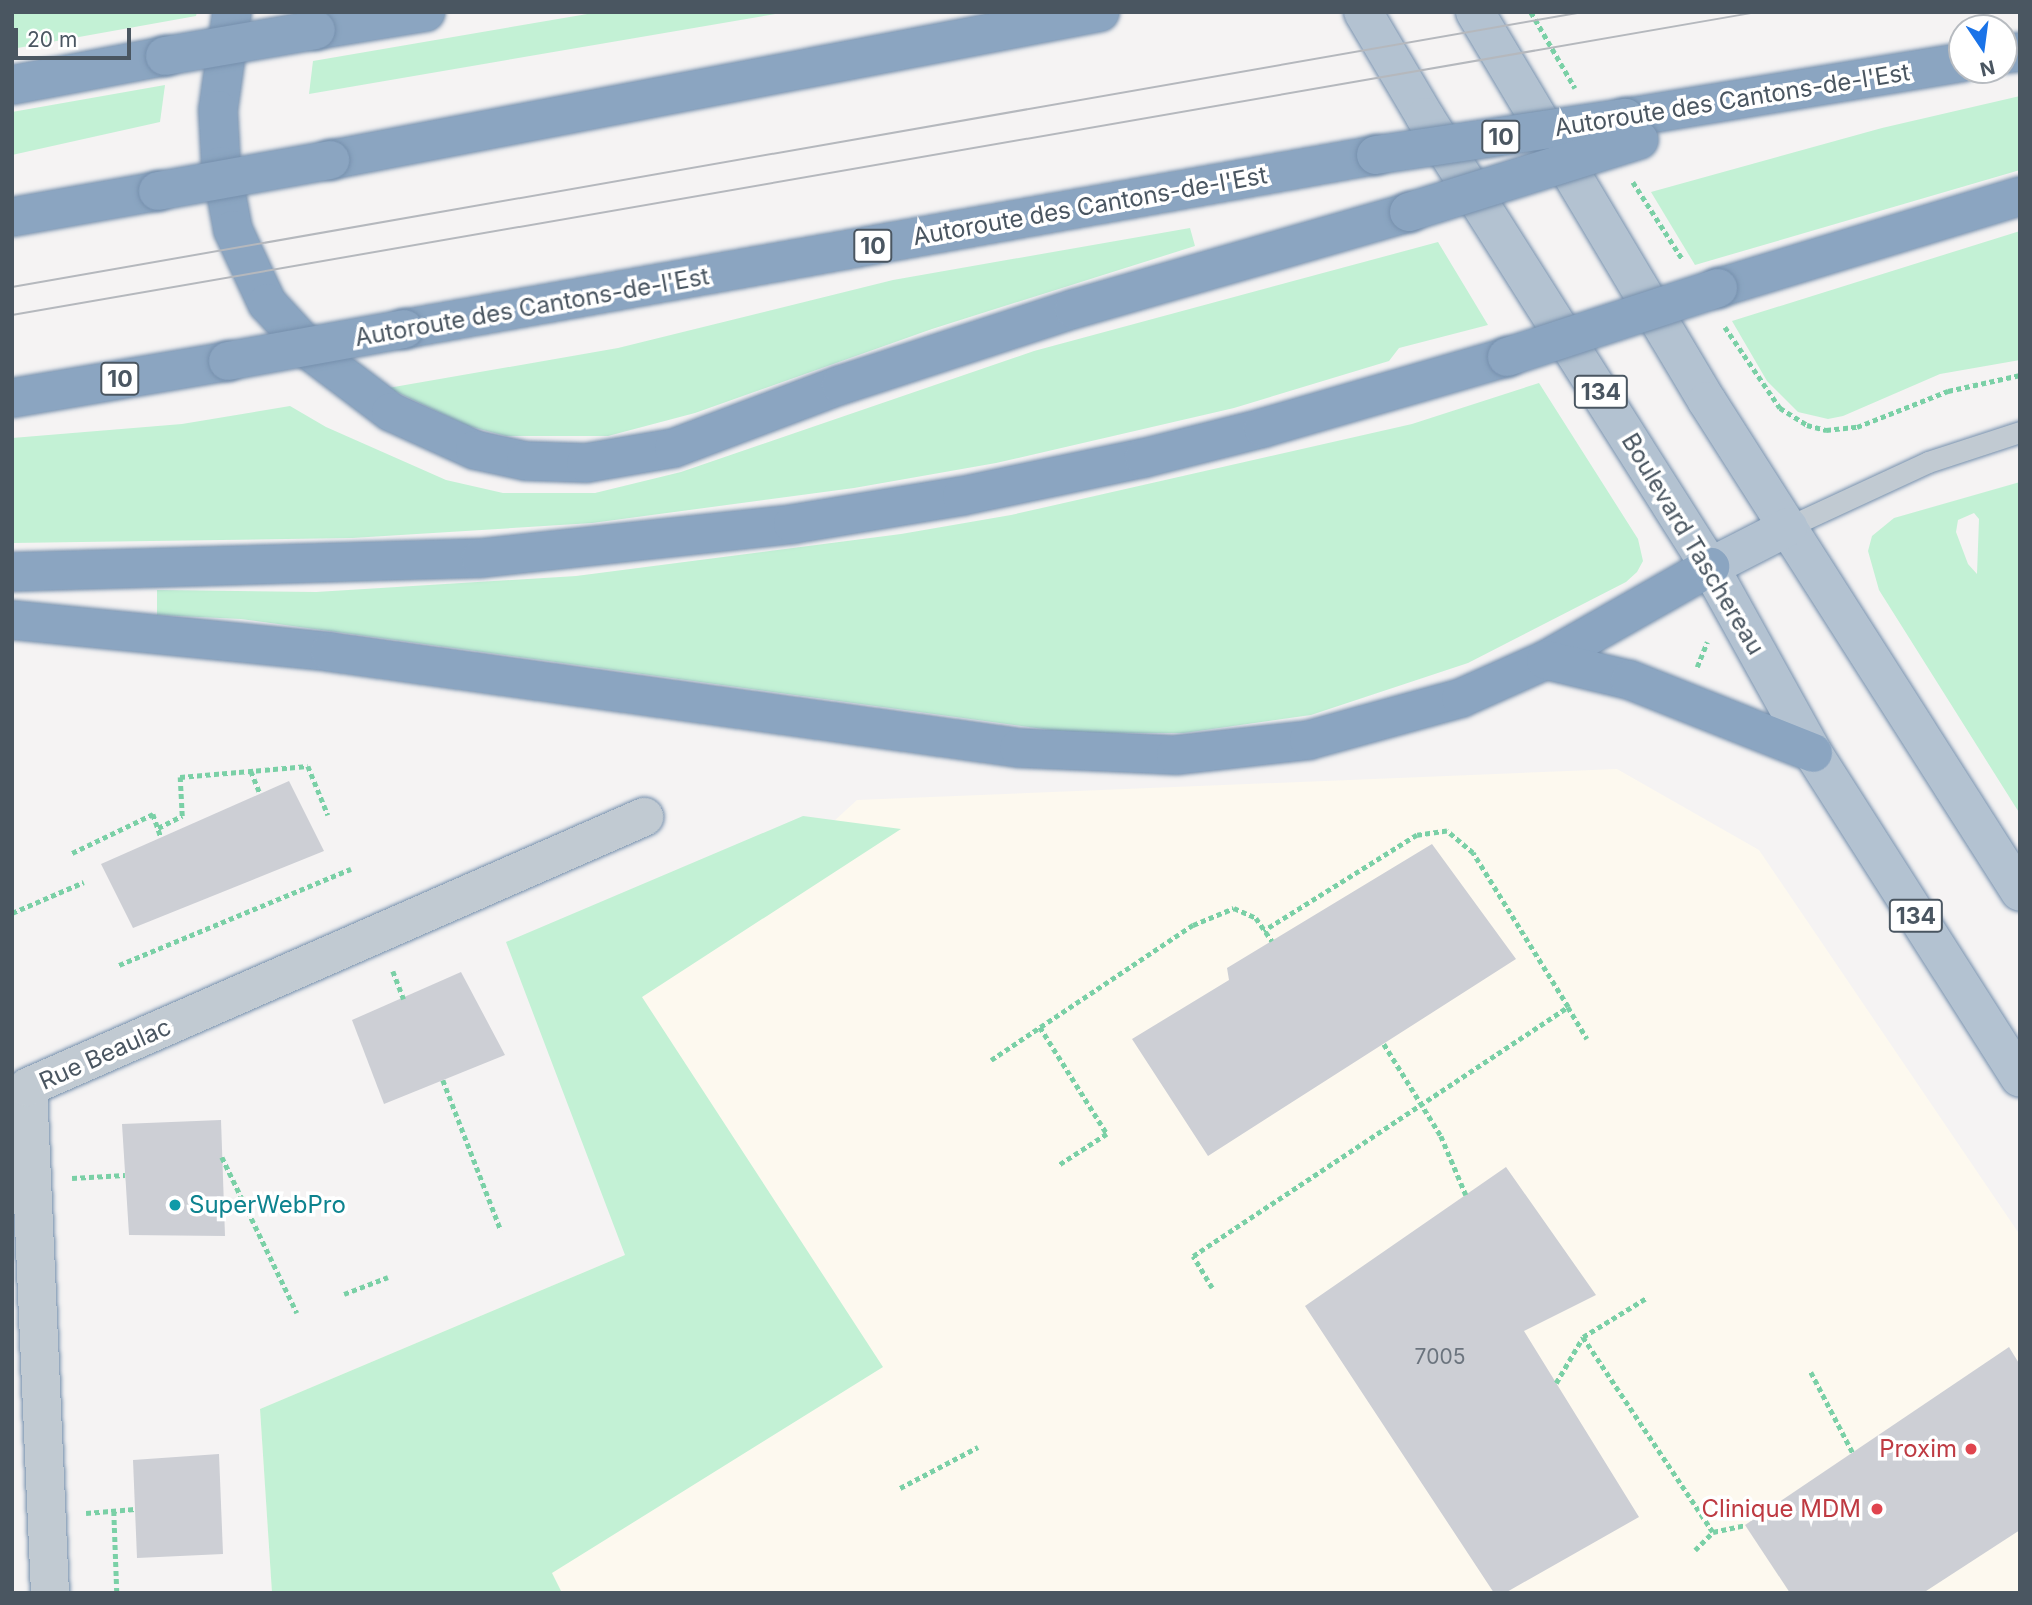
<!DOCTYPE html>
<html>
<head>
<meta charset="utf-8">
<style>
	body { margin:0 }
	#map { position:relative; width:2032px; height:1605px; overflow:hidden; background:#f5f3f3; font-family:Inter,sans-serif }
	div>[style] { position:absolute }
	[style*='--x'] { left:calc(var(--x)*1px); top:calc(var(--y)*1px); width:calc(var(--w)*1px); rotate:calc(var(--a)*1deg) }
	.commercial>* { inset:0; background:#fdf9ef }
	.green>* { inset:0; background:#c3f1d5 }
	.building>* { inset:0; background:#cdcfd5 }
	.path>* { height:4.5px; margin-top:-2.25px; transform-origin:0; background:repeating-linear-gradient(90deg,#7ad0a6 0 5px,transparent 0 8.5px) }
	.roads { filter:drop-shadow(0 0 2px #7690ad) drop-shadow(0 0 2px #7690ad) }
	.lane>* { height:21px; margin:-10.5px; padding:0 10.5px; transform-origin:10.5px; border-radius:10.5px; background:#c1cad2 }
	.street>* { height:38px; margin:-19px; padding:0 19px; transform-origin:19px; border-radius:19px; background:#c1cad2 }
	.primary>* { height:38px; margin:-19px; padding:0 19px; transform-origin:19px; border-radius:19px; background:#b3c2d1 }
	.highway>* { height:38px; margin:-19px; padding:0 19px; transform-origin:19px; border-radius:19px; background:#8ba5c1 }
	.tram>* { height:2px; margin:-1px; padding:0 1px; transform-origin:1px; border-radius:1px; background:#b5b8bd }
	.bridges { filter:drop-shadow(0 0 2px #7690ad) drop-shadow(0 0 2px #7690ad) }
	.highway-bridge>* { height:38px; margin:-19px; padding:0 19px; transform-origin:19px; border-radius:19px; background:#8ba5c1 }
	.dots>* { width:19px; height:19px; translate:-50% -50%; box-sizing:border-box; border:4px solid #fff; border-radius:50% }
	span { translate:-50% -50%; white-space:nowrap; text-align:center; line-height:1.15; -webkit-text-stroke:7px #fff; paint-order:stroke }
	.number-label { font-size:21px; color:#6b747e }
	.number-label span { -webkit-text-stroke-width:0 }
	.shield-label span { padding:2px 5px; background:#fff; border:2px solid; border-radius:5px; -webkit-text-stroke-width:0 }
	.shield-label { font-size:23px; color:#4a5661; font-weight:700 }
	.street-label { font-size:24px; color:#4a5661 }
	.culture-label { font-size:24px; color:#0d838f }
	.left { translate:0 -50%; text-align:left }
	.health-label { font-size:24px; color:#be3a42 }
	.right { translate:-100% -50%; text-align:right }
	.frame { position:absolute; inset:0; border:14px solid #4a5661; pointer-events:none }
	.north { position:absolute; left:1948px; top:14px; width:70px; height:70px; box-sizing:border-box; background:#fff; border:2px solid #b7bbc0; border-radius:50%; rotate:167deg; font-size:19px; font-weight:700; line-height:28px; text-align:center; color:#4a5661 }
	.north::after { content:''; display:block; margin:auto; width:24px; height:32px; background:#1a73e8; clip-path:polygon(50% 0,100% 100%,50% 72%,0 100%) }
	.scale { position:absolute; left:14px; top:28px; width:117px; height:32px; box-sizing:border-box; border:4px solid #4a5661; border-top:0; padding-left:9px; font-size:21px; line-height:24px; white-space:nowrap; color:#4a5661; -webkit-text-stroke:5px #fff; paint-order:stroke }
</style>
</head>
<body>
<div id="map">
	<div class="commercial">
		<div style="clip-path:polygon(1617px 769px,1759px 850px,2020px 1235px,2020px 1593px,272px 1593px,260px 1409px,625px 1255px,642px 997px,857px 800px)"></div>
	</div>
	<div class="green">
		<div style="clip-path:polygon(12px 12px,197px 12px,196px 16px,12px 49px)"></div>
		<div style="clip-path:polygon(599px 12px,787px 12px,309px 94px,313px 61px)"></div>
		<div style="clip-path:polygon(165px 85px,160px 122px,12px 155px,12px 112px)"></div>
		<div style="clip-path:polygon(2020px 96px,2020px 170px,1695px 265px,1651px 192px,1882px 128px)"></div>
		<div style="clip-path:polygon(1190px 228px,1195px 246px,932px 329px,695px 413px,608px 436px,506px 436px,468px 426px,388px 388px,618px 348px,893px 280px)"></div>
		<div style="clip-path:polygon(2020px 231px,2020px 360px,1940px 374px,1843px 416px,1828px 419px,1798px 412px,1767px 381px,1732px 321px)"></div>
		<div style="clip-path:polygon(1438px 242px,1488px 325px,1399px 348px,1389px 361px,1234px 408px,996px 463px,854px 488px,592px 523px,352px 538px,12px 543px,12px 438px,182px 424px,290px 406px,326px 427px,446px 480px,503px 493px,595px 493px,681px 472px,1034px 351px)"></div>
		<div style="clip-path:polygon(1539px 383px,1638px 539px,1643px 561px,1637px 572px,1626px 582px,1468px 663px,1311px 715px,1184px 733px,1073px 733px,241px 619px,157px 615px,157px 590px,316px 592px,576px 576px,901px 534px,1011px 515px,1412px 424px)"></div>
		<div style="clip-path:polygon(evenodd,2020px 482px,2020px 814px,1879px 590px,1868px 551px,1872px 536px,1894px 518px,2020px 482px,1974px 513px,1979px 519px,1977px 574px,1968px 564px,1956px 532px,1958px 520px,1974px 513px)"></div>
		<div style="clip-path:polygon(803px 816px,901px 829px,642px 997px,883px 1367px,552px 1573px,562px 1593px,272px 1593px,260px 1409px,625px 1255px,506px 942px)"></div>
	</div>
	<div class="building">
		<div style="clip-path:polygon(289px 781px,324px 851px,133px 928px,101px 864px)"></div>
		<div style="clip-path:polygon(1432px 844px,1516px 959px,1208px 1156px,1132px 1039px,1229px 980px,1227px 968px)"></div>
		<div style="clip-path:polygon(461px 972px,505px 1055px,384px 1104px,352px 1020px)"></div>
		<div style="clip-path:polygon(221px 1120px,225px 1236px,129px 1235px,122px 1124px)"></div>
		<div style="clip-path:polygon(1506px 1167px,1596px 1295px,1524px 1331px,1639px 1517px,1505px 1593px,1494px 1593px,1305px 1306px)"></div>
		<div style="clip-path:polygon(2009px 1347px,2020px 1365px,2020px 1530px,1923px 1593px,1790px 1593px,1745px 1525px)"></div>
		<div style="clip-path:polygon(219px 1454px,223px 1554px,137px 1558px,133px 1460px)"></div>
	</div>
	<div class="path">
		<div style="--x:1531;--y:12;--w:88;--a:59.9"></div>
		<div style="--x:1633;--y:182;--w:93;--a:57.3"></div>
		<div style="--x:1725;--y:327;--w:98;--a:55.8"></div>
		<div style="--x:1780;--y:408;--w:32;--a:32"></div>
		<div style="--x:1807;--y:425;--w:20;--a:15"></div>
		<div style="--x:1826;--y:430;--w:31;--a:-6"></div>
		<div style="--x:1857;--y:427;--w:98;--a:-21.6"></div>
		<div style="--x:1948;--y:391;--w:74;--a:-12.5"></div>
		<div style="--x:1697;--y:667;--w:27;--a:-68"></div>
		<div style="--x:251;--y:771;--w:24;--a:68"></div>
		<div style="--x:158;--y:828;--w:27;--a:-27"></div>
		<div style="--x:182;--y:816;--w:39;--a:-93"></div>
		<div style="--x:180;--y:777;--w:128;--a:-4.9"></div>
		<div style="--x:308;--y:766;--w:53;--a:67.8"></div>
		<div style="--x:72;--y:853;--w:90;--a:-25.7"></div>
		<div style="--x:153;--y:814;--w:24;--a:71"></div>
		<div style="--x:12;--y:913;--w:78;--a:-23.3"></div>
		<div style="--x:119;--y:965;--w:251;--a:-22.5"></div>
		<div style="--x:393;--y:971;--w:30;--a:69"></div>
		<div style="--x:1568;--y:1007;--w:37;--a:59"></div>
		<div style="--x:1040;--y:1027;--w:126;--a:57.9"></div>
		<div style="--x:1107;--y:1134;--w:59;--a:146.9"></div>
		<div style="--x:1384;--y:1044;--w:108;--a:58.2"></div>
		<div style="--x:1441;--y:1136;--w:64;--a:67"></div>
		<div style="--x:991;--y:1060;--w:243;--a:-33.8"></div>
		<div style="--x:1193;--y:925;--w:44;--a:-22.5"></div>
		<div style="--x:1234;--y:908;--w:24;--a:24"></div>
		<div style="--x:1256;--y:918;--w:28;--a:55"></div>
		<div style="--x:443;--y:1080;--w:161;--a:68.9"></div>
		<div style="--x:222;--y:1157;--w:173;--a:64.3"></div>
		<div style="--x:72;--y:1178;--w:53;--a:-3.2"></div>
		<div style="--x:1212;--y:1288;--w:37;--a:-121"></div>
		<div style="--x:1193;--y:1256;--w:450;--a:-33.6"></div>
		<div style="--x:1568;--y:1007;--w:181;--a:-121.7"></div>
		<div style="--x:1473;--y:853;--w:34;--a:-140"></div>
		<div style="--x:1447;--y:831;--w:30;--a:172"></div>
		<div style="--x:1417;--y:835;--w:181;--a:147.9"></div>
		<div style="--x:344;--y:1294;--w:47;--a:-21.1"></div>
		<div style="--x:1583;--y:1337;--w:234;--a:56.3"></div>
		<div style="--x:1811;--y:1372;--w:91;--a:62.6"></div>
		<div style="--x:1556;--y:1383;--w:53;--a:-59.6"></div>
		<div style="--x:1583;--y:1337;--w:76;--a:-31.6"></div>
		<div style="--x:900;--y:1488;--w:88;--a:-27.7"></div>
		<div style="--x:114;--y:1511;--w:82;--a:87.9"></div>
		<div style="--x:86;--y:1513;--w:49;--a:-4.7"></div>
		<div style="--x:1695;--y:1550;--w:25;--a:-45"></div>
		<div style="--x:1713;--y:1532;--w:33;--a:-12"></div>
	</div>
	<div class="roads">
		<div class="lane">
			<div style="--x:1788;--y:527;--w:154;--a:-24.9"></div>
			<div style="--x:1928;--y:462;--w:97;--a:-18.1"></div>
		</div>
		<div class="street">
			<div style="--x:50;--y:1593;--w:506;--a:-92.49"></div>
			<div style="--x:28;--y:1087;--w:673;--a:-23.67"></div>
		</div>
		<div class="primary">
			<div style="--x:1363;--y:12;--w:122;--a:59.4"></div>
			<div style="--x:1425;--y:117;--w:533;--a:57.65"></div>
			<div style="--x:1710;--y:567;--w:213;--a:61"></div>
			<div style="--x:1813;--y:753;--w:385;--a:57.5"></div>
			<div style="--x:1475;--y:12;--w:453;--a:59.2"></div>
			<div style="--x:1707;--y:401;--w:582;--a:57.48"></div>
			<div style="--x:1710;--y:567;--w:88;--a:-27.1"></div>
		</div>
		<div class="highway">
			<div style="--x:232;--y:12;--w:99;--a:98.1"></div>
			<div style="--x:218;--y:110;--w:56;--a:86.9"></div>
			<div style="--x:221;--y:166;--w:65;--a:79.4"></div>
			<div style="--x:233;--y:230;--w:81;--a:65"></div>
			<div style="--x:267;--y:303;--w:68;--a:47.4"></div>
			<div style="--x:313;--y:353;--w:98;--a:37.1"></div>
			<div style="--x:391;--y:412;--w:92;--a:24.3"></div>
			<div style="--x:475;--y:450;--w:52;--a:12.2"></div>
			<div style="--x:526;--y:461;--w:60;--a:1.9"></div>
			<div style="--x:586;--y:463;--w:89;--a:-9.7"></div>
			<div style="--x:674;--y:448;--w:178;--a:-20.7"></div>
			<div style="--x:841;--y:385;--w:245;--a:-18.1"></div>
			<div style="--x:1074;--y:309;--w:349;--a:-16.1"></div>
			<div style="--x:316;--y:30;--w:111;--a:-9.3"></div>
			<div style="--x:2004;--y:54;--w:16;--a:-7"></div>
			<div style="--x:12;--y:85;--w:156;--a:-10.7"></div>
			<div style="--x:1625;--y:118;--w:342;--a:-9.4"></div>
			<div style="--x:330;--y:160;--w:784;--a:-10.88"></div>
			<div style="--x:12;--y:217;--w:148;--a:-10.1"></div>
			<div style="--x:1718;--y:288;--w:316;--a:-16.9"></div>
			<div style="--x:404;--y:329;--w:987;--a:-10.15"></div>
			<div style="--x:12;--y:398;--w:219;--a:-9.7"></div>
			<div style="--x:12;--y:572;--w:469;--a:-1.7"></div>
			<div style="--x:481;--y:558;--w:314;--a:-6.2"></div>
			<div style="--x:793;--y:524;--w:171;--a:-9.4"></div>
			<div style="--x:962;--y:496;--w:186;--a:-11.8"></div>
			<div style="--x:1144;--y:458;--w:123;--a:-14.1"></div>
			<div style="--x:1263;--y:428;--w:254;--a:-16.2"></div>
			<div style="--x:12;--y:620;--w:320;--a:5.7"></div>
			<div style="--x:330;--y:652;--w:696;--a:7.93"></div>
			<div style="--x:1019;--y:748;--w:157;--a:2.6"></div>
			<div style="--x:1176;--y:755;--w:134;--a:-6.4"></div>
			<div style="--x:1309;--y:740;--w:158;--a:-15.4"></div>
			<div style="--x:1461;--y:698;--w:93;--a:-24.1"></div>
			<div style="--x:1546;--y:660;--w:189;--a:-29.6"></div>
			<div style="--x:1546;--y:660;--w:86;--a:13.4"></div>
			<div style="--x:1630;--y:680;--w:197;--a:21.7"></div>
		</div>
	</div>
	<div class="tram">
		<div style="--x:12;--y:287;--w:1595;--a:-9.93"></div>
		<div style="--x:12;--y:315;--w:1772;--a:-9.85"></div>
	</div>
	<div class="bridges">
		<div class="highway-bridge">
			<div style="--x:165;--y:56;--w:153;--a:-9.8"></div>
			<div style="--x:1376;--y:155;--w:252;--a:-8.5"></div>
			<div style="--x:158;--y:191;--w:175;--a:-10.2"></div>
			<div style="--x:1409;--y:212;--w:241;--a:-17.4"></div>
			<div style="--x:1507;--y:357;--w:222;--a:-18.1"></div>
			<div style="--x:228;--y:361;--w:179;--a:-10.3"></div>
		</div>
	</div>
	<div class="dots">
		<div style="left:175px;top:1205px;background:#0f9aa8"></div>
		<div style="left:1971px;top:1449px;background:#e0444e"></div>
		<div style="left:1877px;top:1509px;background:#e0444e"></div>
	</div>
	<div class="number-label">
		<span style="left:1440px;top:1357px">7005</span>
	</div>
	<div class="shield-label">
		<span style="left:1501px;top:137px">10</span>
		<span style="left:873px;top:246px">10</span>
		<span style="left:120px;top:379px">10</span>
		<span style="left:1601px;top:392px">134</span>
		<span style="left:1916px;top:916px">134</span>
	</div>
	<div class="street-label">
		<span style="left:1732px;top:100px;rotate:-9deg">Autoroute des Cantons-de-l'Est</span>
		<span style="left:1090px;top:206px;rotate:-10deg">Autoroute des Cantons-de-l'Est</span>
		<span style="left:532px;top:307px;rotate:-10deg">Autoroute des Cantons-de-l'Est</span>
		<span style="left:1693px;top:544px;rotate:59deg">Boulevard Taschereau</span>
		<span style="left:105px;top:1054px;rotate:-24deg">Rue Beaulac</span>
	</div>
	<div class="culture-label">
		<span class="left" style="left:189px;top:1205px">SuperWebPro</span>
	</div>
	<div class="health-label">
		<span class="right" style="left:1957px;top:1449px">Proxim</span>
		<span class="right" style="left:1861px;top:1509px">Clinique MDM</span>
	</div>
	<div class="frame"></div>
	<div class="north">N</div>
	<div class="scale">20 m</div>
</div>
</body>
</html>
